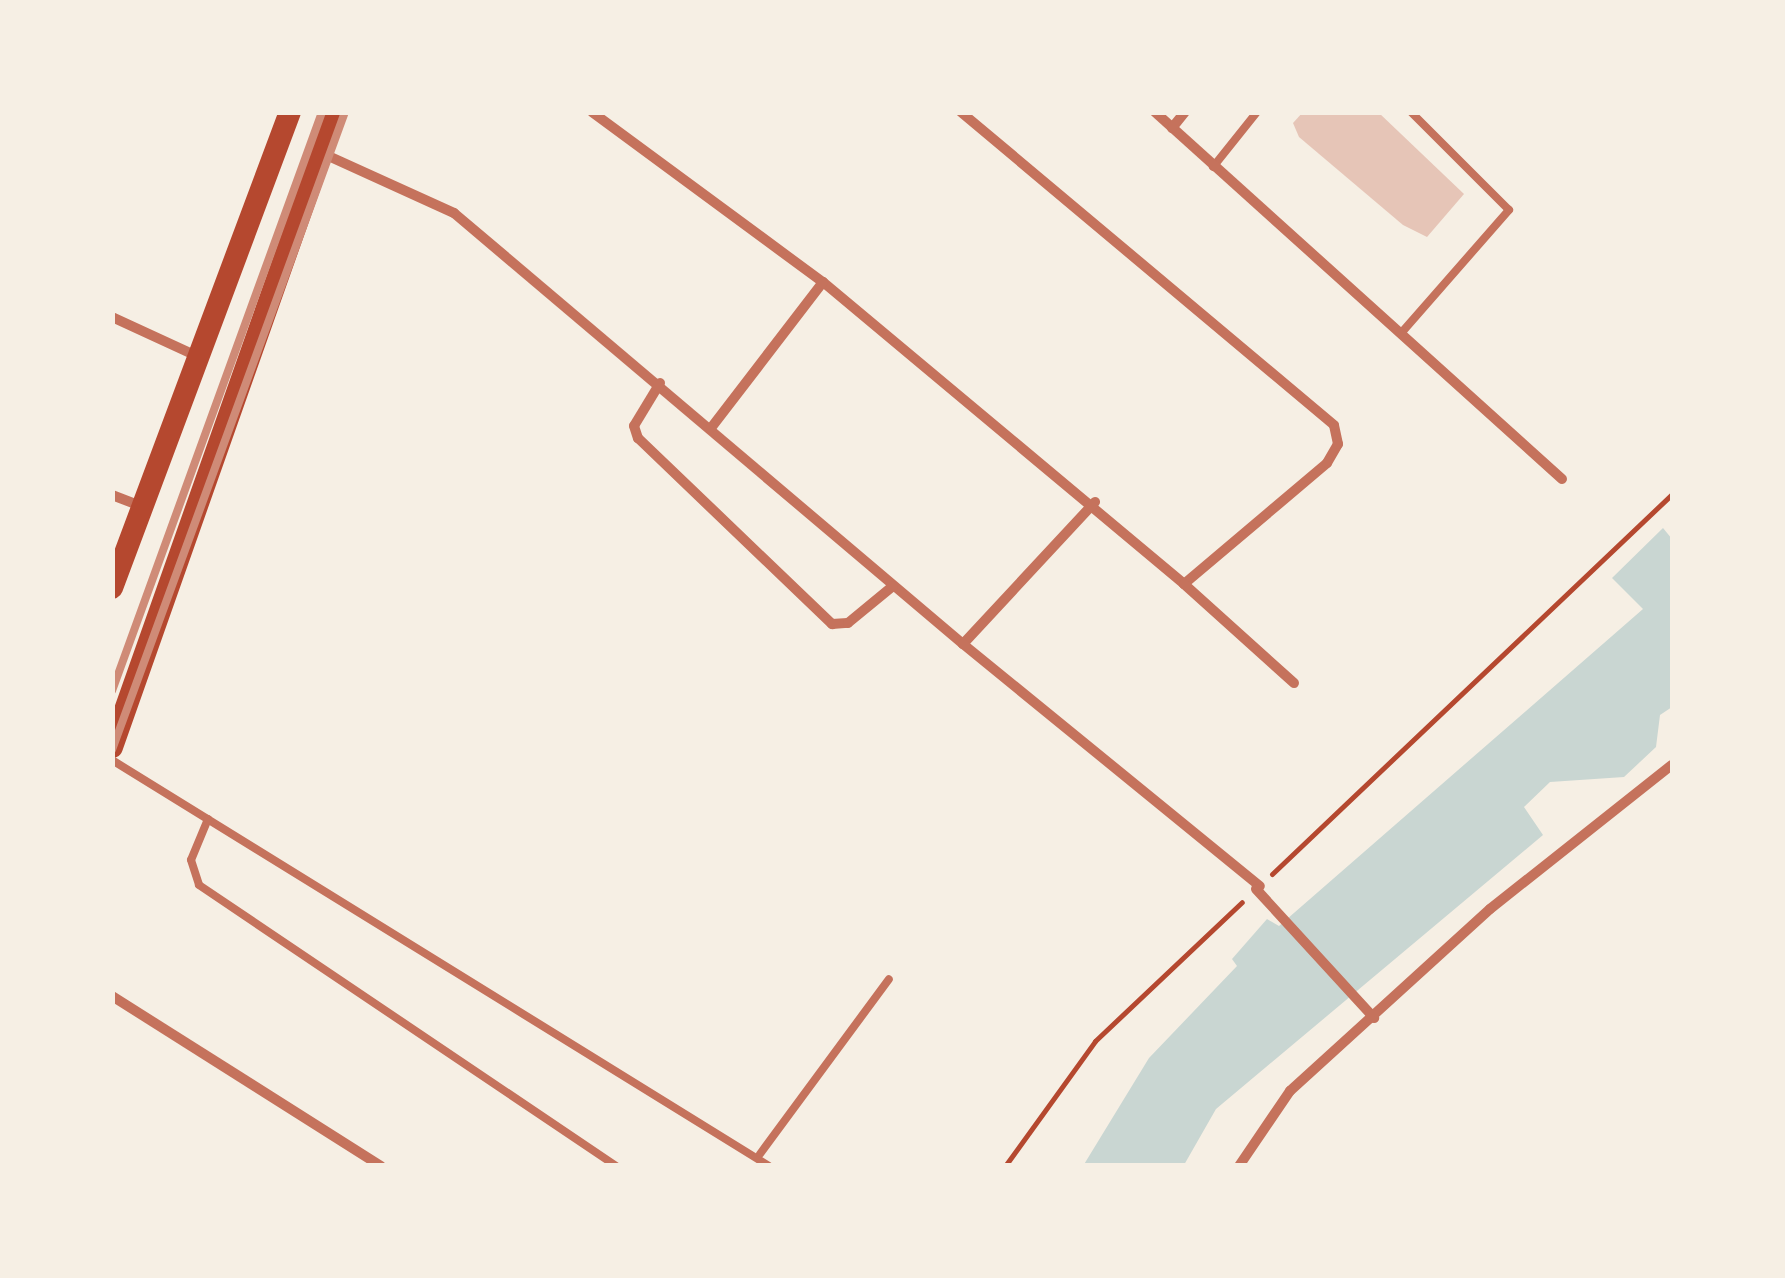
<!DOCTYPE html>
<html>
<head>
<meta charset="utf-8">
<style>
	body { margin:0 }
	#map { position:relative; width:1785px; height:1278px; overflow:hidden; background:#f6efe4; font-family:Spectral,serif }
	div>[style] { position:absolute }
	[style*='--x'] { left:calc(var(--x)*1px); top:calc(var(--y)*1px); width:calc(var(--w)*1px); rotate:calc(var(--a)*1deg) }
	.water>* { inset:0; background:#c9d6d2 }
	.building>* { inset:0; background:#e6c5b7 }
	.path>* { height:5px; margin:-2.5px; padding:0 2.5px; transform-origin:2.5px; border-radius:2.5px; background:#b5482f }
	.service>* { height:8px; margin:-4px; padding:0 4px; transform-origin:4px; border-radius:4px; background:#c5725c }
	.minor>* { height:10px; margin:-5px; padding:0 5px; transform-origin:5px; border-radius:5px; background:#c5725c }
	.primary>* { height:22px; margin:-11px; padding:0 11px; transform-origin:11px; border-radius:11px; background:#b5482f }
	.rail>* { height:8px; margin:-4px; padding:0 4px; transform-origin:4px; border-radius:4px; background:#cf8b77 }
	span { translate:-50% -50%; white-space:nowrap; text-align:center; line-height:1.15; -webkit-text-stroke:9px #f6efe4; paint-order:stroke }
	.frame { position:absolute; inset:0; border:115px solid #f6efe4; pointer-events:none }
</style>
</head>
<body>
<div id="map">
	<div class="water">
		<div style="clip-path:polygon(1663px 528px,1672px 539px,1672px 707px,1660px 715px,1656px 747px,1624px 777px,1550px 782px,1524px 807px,1543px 835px,1216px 1109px,1184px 1165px,1083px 1166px,1149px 1058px,1237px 966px,1232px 959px,1267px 919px,1279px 926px,1643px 609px,1612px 578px)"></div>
	</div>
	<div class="building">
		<div style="clip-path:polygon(1303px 112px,1378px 112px,1464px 194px,1427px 237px,1403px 225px,1299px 137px,1293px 123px)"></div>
	</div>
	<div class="path">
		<div style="--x:1272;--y:874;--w:552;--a:-43.53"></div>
		<div style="--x:1005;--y:1166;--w:154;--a:-54.2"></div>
		<div style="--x:1095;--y:1041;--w:202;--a:-43.4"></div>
	</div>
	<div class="service">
		<div style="--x:1213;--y:167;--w:70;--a:-51.3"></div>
		<div style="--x:1403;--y:331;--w:161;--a:-48.8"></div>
		<div style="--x:1509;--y:210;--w:139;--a:-135"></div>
		<div style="--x:112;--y:760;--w:772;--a:31.71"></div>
		<div style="--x:208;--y:819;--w:44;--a:112.5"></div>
		<div style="--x:191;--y:860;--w:26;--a:72"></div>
		<div style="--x:199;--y:885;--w:503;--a:33.97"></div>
		<div style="--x:760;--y:1154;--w:217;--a:-53.6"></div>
	</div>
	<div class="minor">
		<div style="--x:592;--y:112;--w:287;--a:36.4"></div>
		<div style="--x:823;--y:282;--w:471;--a:39.9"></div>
		<div style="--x:1184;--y:584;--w:187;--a:-40.2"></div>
		<div style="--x:1327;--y:463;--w:22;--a:-60"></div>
		<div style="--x:1338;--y:444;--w:19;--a:-102"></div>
		<div style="--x:1334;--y:425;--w:487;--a:-140"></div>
		<div style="--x:1155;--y:112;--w:548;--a:42.04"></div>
		<div style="--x:1172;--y:128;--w:21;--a:-51"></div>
		<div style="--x:324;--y:154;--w:143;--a:24.4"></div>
		<div style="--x:454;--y:213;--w:667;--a:40.26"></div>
		<div style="--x:963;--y:644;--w:194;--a:-47.1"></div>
		<div style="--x:112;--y:317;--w:98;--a:24.7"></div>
		<div style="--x:660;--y:383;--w:50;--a:121.2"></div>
		<div style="--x:634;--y:426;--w:13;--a:72"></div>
		<div style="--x:638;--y:438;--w:269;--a:43.8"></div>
		<div style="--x:832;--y:624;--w:16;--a:-4"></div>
		<div style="--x:848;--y:623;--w:58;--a:-39.4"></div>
		<div style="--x:711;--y:428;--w:184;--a:-52.5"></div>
		<div style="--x:112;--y:495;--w:34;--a:21"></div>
		<div style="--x:1184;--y:584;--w:148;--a:42"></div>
		<div style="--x:963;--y:644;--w:383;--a:39.2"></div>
		<div style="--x:1256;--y:889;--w:175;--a:47.5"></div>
		<div style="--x:112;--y:996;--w:318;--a:32.3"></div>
		<div style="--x:1239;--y:1166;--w:91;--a:-55.8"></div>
		<div style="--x:1290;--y:1091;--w:270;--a:-42.3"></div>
		<div style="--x:1490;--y:909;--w:232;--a:-38.4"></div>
	</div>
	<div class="primary">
		<div style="--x:112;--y:588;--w:508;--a:-69.5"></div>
		<div style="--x:112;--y:747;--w:673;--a:-70.57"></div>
	</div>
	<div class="rail">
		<div style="--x:112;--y:691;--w:616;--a:-70.06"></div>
		<div style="--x:112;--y:750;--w:679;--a:-69.94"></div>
	</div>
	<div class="frame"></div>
</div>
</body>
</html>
